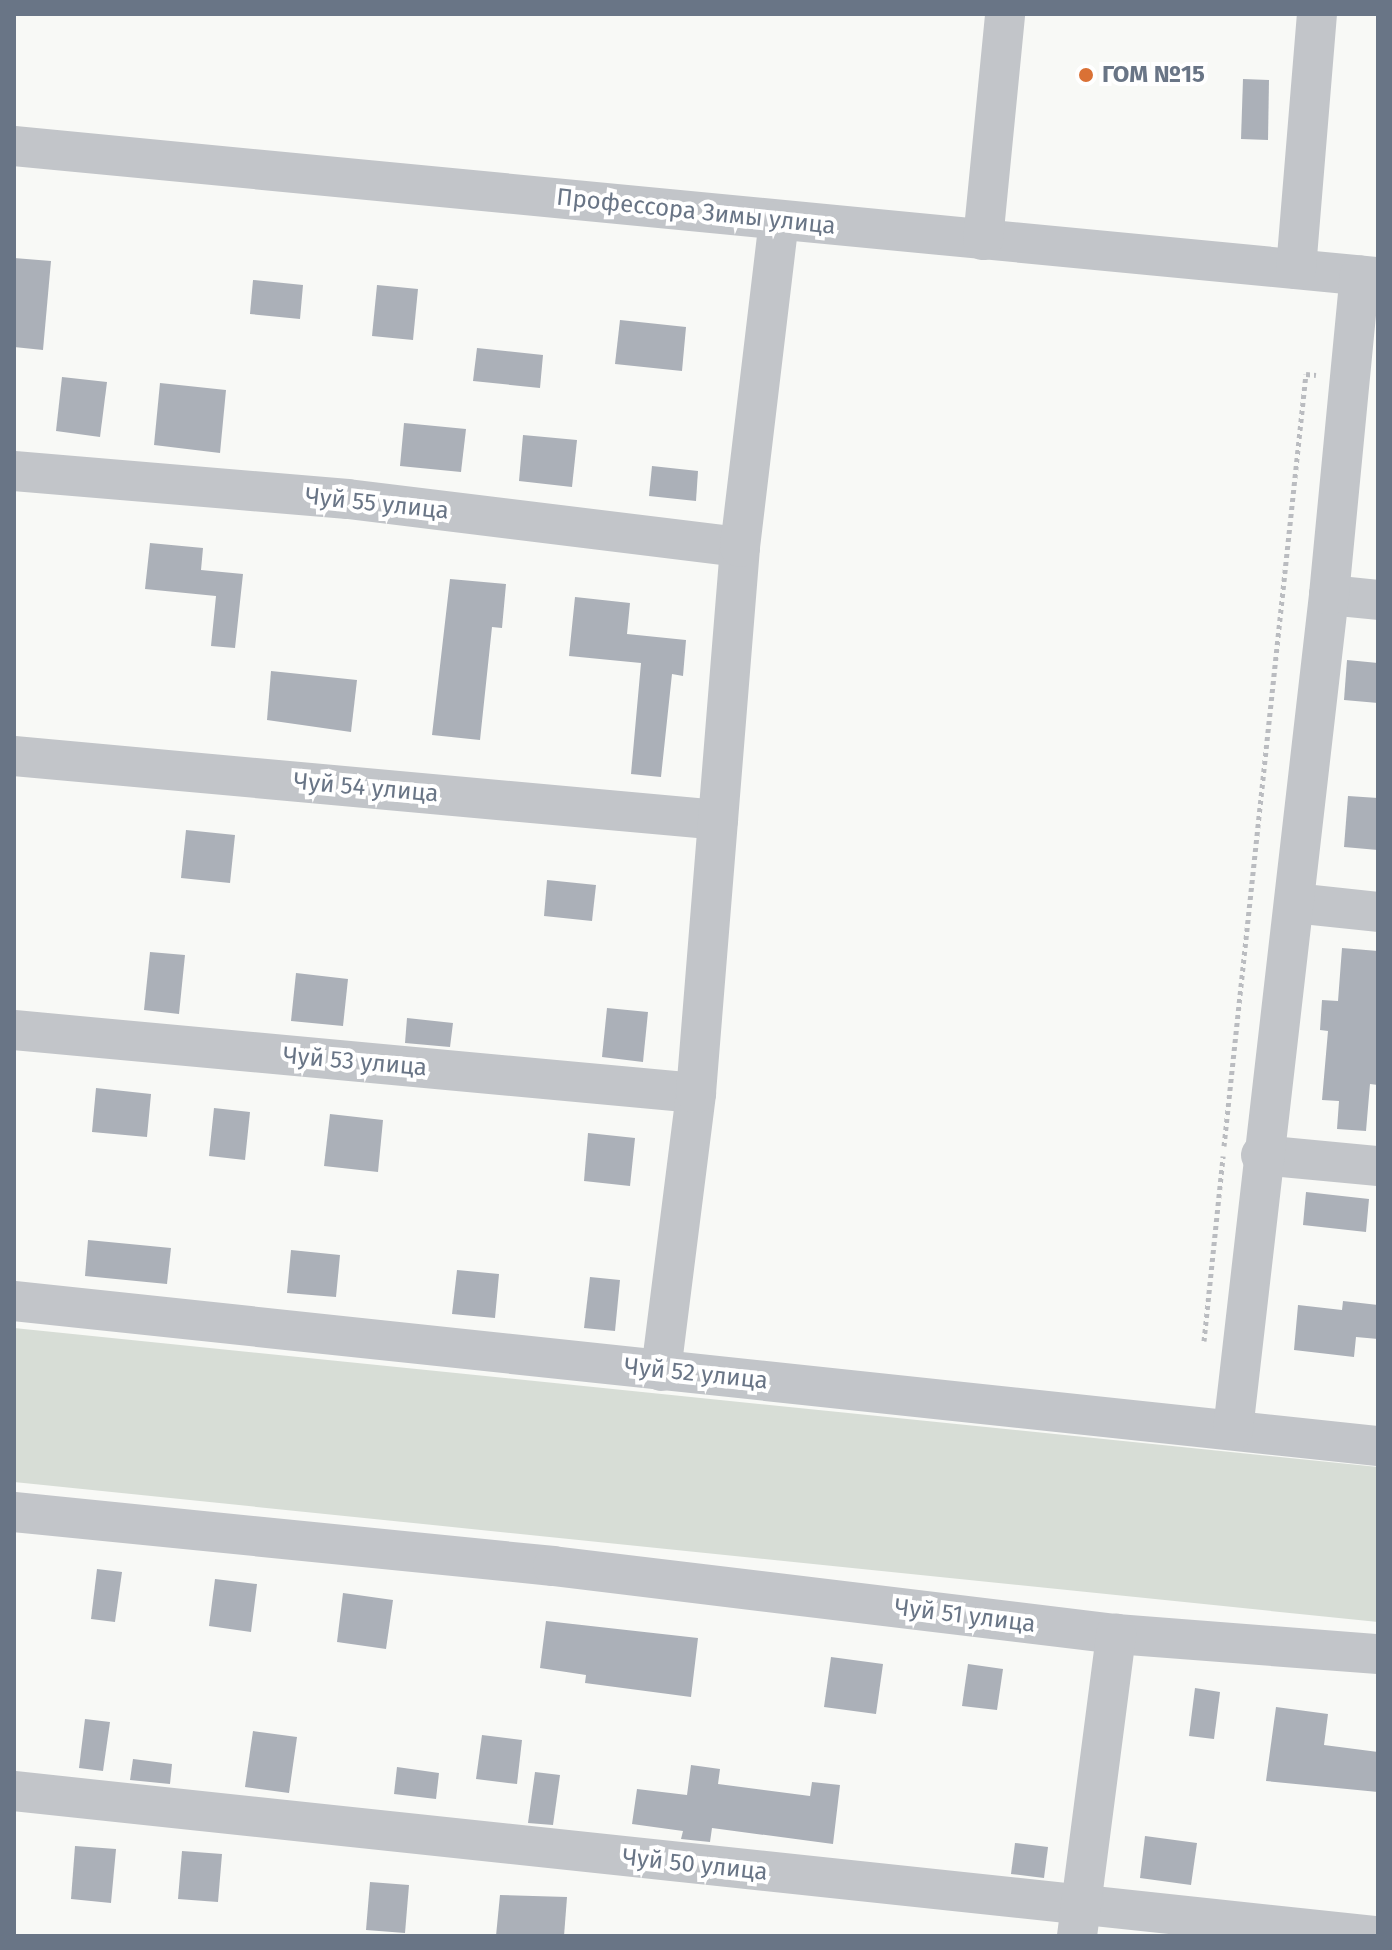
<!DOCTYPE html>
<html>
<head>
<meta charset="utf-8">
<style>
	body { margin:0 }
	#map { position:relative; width:1392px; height:1950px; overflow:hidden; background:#f8f9f6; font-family:"Fira Sans",sans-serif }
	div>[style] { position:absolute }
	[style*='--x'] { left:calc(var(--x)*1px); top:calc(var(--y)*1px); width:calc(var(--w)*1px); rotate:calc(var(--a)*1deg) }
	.green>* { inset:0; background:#d7ddd6 }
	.building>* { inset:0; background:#abb0b8 }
	.path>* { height:5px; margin-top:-2.5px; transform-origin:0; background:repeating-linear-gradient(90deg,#babcc0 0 4px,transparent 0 8px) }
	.minor>* { height:40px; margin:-20px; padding:0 20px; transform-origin:20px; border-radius:20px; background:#c2c5c9 }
	.dots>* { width:22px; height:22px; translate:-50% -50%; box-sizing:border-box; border:4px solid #fff; border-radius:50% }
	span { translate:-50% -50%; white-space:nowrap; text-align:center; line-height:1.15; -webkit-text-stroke:8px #fff; paint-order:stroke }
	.poi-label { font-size:24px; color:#697586; font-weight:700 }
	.left { translate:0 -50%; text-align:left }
	.street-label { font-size:24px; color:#697586 }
	.frame { position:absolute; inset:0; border:16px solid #697586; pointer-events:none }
</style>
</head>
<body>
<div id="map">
	<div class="green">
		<div style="clip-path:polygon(14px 1328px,1378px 1467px,1378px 1622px,14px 1482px)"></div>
	</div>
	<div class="building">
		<div style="clip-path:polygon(1243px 79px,1269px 80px,1268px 140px,1241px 139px)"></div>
		<div style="clip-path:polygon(14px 258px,51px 261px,43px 350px,14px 347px)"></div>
		<div style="clip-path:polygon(253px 280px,303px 285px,300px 319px,250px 314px)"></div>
		<div style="clip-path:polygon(377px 285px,418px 289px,413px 340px,372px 336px)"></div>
		<div style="clip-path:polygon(620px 320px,686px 327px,682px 371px,615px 364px)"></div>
		<div style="clip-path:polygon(477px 348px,543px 355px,540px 388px,473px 381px)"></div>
		<div style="clip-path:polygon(62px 377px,107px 382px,100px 437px,56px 431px)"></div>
		<div style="clip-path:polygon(160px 383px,226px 390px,220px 453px,154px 445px)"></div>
		<div style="clip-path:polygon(404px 423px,466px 429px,461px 472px,400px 466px)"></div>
		<div style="clip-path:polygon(523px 435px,577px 440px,572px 487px,519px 481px)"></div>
		<div style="clip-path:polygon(652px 466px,698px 471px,696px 501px,649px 496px)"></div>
		<div style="clip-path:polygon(150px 543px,203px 548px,201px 570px,243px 574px,235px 648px,211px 646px,216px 596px,145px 589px)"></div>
		<div style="clip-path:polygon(450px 579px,506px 584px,502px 628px,492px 627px,480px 740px,432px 735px)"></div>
		<div style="clip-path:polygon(575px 597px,630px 603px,627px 634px,686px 640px,683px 676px,672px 674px,661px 777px,631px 774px,641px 663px,569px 656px)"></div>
		<div style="clip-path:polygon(1347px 660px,1378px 663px,1378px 703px,1344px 700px)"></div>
		<div style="clip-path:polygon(271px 671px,357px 680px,351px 732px,267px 720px)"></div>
		<div style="clip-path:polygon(1348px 796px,1378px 798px,1378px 850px,1344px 847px)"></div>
		<div style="clip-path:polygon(186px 830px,235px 835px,230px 883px,181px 878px)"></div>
		<div style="clip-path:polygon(547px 880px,596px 885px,592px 921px,544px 916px)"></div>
		<div style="clip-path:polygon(1342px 948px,1378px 951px,1378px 1085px,1370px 1084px,1366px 1131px,1337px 1129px,1339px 1101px,1322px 1100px,1328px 1031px,1320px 1030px,1322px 1000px,1338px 1001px)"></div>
		<div style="clip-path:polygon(150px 952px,185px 955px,179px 1014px,144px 1010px)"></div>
		<div style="clip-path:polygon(296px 973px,348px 979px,343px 1026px,291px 1021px)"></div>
		<div style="clip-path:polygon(607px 1008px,648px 1012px,643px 1062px,602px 1057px)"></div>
		<div style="clip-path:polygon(407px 1018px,453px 1023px,450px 1047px,405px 1043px)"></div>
		<div style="clip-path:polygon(96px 1088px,151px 1094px,147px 1137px,92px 1132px)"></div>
		<div style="clip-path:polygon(214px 1108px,250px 1112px,245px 1160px,209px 1156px)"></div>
		<div style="clip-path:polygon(330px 1114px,383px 1120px,378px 1172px,324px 1166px)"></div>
		<div style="clip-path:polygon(588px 1133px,635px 1138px,630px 1186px,584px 1181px)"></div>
		<div style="clip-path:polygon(1306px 1192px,1369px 1199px,1366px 1232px,1303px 1225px)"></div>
		<div style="clip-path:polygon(88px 1240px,171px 1248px,167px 1284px,85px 1276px)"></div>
		<div style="clip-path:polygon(291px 1250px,340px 1255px,336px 1297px,287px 1293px)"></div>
		<div style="clip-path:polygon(457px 1270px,499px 1274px,495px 1318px,452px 1314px)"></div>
		<div style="clip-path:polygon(590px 1277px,620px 1280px,615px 1331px,584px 1328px)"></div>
		<div style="clip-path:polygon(1343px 1301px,1378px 1305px,1378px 1339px,1356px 1337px,1354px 1357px,1294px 1350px,1298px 1305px,1342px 1310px)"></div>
		<div style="clip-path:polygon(97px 1569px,122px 1572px,115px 1622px,91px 1619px)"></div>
		<div style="clip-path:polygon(215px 1579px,257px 1584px,251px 1632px,209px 1626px)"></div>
		<div style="clip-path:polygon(343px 1593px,393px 1600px,386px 1649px,337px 1642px)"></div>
		<div style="clip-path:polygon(546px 1621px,698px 1638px,691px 1697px,585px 1683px,586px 1675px,540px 1668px)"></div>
		<div style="clip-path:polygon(831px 1657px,883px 1664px,876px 1714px,824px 1707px)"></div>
		<div style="clip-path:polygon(968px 1664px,1003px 1669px,997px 1710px,962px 1706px)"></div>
		<div style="clip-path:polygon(1195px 1688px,1220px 1692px,1214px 1739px,1189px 1736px)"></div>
		<div style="clip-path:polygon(1276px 1707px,1328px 1714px,1324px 1745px,1378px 1752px,1378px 1792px,1266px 1781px)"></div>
		<div style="clip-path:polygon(85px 1719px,110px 1722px,103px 1771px,79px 1768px)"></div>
		<div style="clip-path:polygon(253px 1731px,297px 1737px,289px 1793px,245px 1787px)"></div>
		<div style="clip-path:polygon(482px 1735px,522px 1740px,517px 1784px,476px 1779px)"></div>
		<div style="clip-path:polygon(133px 1759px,172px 1764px,170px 1784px,130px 1780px)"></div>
		<div style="clip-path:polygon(691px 1765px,720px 1769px,718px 1784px,810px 1796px,812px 1782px,840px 1785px,833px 1844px,712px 1828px,710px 1842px,681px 1839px,683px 1831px,632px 1824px,637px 1789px,687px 1795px)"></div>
		<div style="clip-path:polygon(397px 1767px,439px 1773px,436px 1799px,394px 1794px)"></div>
		<div style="clip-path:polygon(535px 1772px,560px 1775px,553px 1825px,528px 1823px)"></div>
		<div style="clip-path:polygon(1145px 1836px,1197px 1843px,1191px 1885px,1140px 1878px)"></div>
		<div style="clip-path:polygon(1015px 1843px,1048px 1847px,1044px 1878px,1011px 1874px)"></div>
		<div style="clip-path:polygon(75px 1846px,116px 1849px,111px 1903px,71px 1899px)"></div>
		<div style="clip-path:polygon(182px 1851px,222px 1854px,218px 1902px,178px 1899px)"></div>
		<div style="clip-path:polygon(370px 1882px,409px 1885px,405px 1933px,366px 1930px)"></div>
		<div style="clip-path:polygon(500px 1895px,567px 1897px,564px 1936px,496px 1936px)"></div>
	</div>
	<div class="path">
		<div style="--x:1224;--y:1146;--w:776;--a:-83.94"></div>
		<div style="--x:1306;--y:374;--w:10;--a:6"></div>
		<div style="--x:1204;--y:1341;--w:186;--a:-84.1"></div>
	</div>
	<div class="minor">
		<div style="--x:14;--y:146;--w:1370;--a:5.49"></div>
		<div style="--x:983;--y:240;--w:227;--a:-84.4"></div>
		<div style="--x:1296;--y:269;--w:256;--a:-85.3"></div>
		<div style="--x:14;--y:471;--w:335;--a:4.8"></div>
		<div style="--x:348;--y:499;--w:395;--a:7"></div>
		<div style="--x:1329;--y:595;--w:49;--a:5.8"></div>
		<div style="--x:14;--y:756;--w:707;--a:5.19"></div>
		<div style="--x:1294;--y:903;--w:84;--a:6.1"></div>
		<div style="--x:14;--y:1030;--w:685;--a:5.28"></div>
		<div style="--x:1261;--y:1155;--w:118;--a:5.4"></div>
		<div style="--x:14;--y:1301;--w:1372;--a:6.07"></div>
		<div style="--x:661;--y:1371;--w:280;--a:-82.8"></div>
		<div style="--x:696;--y:1093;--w:548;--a:-85.39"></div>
		<div style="--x:740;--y:547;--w:329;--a:-83.2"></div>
		<div style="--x:1233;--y:1430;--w:841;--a:-83.44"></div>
		<div style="--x:1329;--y:595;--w:321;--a:-84.5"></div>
		<div style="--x:14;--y:1512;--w:542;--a:5.72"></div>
		<div style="--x:553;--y:1566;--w:567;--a:6.89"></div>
		<div style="--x:1116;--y:1634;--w:263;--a:4.4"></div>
		<div style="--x:14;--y:1791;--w:1370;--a:6.08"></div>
		<div style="--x:1077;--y:1936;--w:305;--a:-82.6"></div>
	</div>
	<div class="dots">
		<div style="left:1086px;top:75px;background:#da7135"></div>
	</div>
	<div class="poi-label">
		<span class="left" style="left:1102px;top:75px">ГОМ №15</span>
	</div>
	<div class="street-label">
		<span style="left:696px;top:212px;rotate:6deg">Профессора Зимы улица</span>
		<span style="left:377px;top:504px;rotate:6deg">Чуй 55 улица</span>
		<span style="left:366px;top:788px;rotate:5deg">Чуй 54 улица</span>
		<span style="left:355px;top:1062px;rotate:5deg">Чуй 53 улица</span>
		<span style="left:696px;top:1374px;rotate:6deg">Чуй 52 улица</span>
		<span style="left:965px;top:1616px;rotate:7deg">Чуй 51 улица</span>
		<span style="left:695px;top:1865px;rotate:6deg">Чуй 50 улица</span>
	</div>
	<div class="frame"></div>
</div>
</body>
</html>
